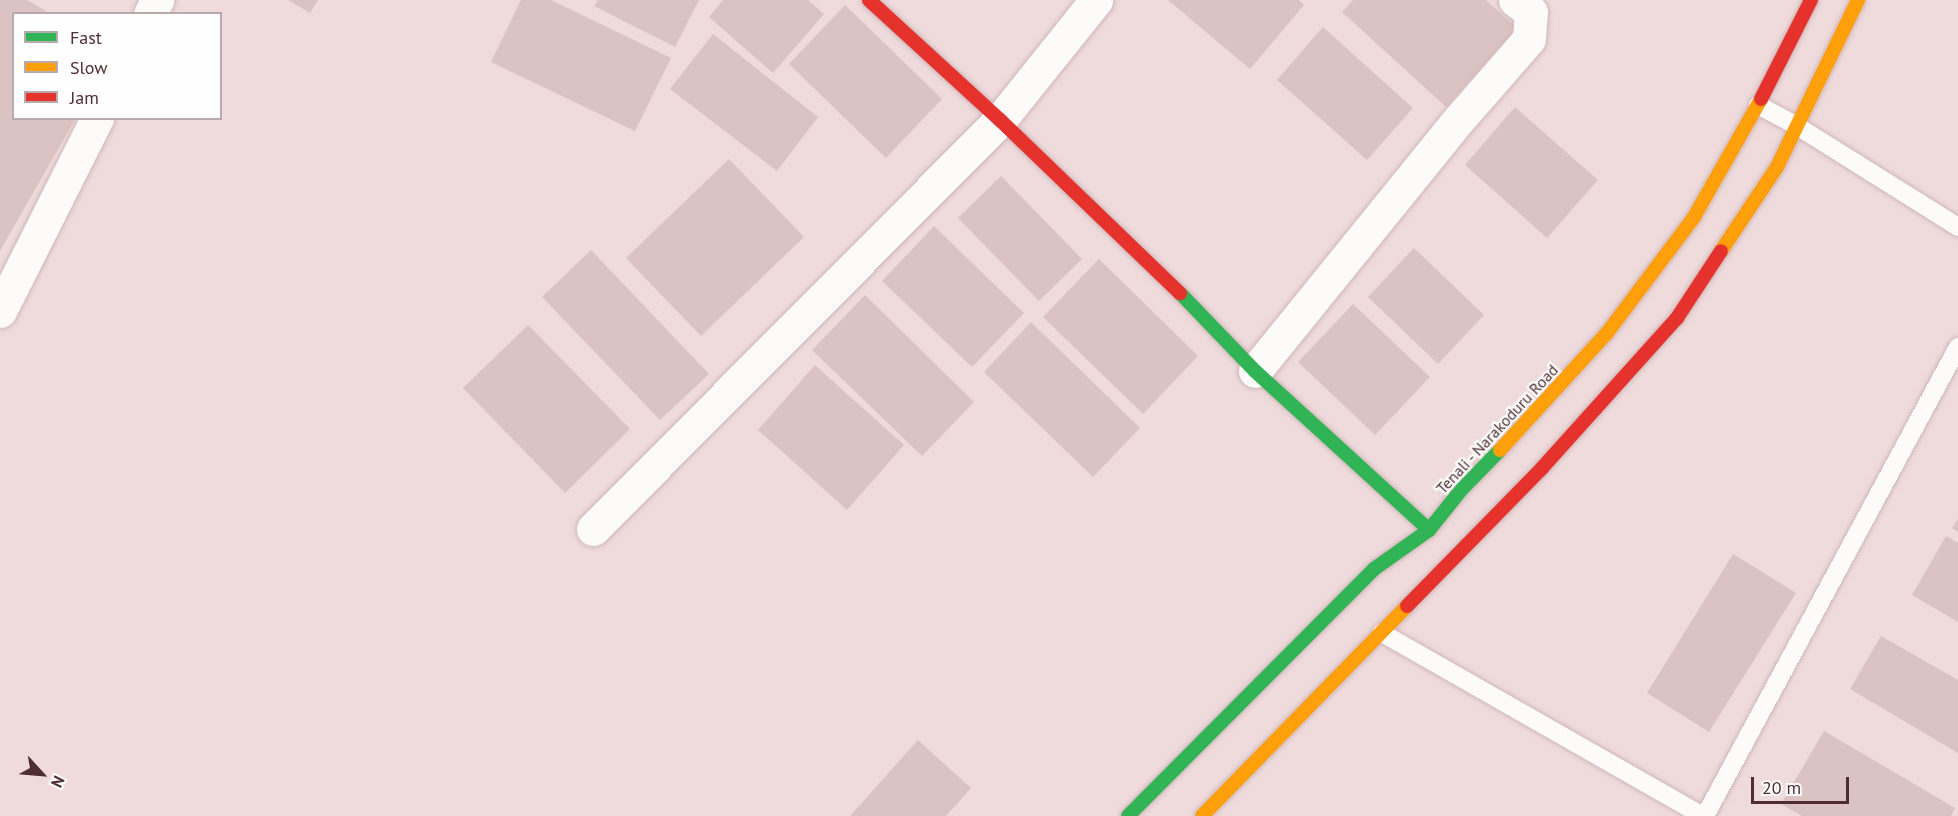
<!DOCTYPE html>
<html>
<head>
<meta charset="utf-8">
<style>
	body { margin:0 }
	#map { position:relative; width:1958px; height:816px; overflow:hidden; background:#efdbdc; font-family:"PT Sans",sans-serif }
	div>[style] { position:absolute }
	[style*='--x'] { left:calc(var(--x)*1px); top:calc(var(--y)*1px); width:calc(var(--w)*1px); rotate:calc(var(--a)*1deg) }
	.building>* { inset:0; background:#dbc3c4 }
	.roads { filter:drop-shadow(0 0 2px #cfb6b8) drop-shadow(0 0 2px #cfb6b8) }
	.lane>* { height:18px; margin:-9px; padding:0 9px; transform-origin:9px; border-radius:9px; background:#fdfafa }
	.street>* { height:33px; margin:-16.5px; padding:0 16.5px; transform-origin:16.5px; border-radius:16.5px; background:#fdfafa }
	.fast>* { height:14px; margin:-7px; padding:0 7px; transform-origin:7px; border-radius:7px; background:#30b455 }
	.slow>* { height:14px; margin:-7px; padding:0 7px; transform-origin:7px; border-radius:7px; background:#ff9f0a }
	.jam>* { height:14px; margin:-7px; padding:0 7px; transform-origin:7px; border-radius:7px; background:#e5322d }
	span { translate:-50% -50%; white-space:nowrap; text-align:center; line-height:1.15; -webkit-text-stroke:4.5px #fefefe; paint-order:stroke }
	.street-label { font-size:16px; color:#4f2d30 }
	.legend { position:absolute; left:12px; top:12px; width:210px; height:108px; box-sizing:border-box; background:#fefefe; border:2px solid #b8aaac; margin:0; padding:8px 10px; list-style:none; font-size:18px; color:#4f2d30 }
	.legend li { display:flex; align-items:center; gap:12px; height:30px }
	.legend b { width:30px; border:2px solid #b8aaac }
	.north { position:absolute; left:12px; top:744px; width:60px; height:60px; -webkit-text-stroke:4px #fefefe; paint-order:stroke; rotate:116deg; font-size:16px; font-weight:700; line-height:24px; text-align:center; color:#4f2d30 }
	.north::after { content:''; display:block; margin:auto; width:21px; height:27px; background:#4f2d30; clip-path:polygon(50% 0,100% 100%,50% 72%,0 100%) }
	.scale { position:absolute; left:1751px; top:777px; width:98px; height:27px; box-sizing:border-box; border:3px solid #4f2d30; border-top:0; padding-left:8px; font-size:18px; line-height:21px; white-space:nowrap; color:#4f2d30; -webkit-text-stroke:4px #fefefe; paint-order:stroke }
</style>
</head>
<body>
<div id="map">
	<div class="building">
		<div style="clip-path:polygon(0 0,27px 0,51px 14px,14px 14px,14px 118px,76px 118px,0 251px)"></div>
		<div style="clip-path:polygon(288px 0,318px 0,310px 13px)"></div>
		<div style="clip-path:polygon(521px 0,551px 0,671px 58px,635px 131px,491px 62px)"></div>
		<div style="clip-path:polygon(598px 0,699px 0,675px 47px,594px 6px)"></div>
		<div style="clip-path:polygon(723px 0,808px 0,824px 14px,773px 73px,709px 17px)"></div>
		<div style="clip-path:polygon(1168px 0,1299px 0,1304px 5px,1250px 69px)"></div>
		<div style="clip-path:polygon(1353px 0,1486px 0,1517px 28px,1446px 107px,1342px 12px)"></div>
		<div style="clip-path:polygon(845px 5px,942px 99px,886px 158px,789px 64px)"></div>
		<div style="clip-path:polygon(1323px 27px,1413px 108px,1367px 160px,1277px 80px)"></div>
		<div style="clip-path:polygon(713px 34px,818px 117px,777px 171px,670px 89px)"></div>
		<div style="clip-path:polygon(1515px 107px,1598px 180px,1547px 238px,1465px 165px)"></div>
		<div style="clip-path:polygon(729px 159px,804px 237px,701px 336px,626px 258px)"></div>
		<div style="clip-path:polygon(1001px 176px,1082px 259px,1039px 301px,958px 218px)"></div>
		<div style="clip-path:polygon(934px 226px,1024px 313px,972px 367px,882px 281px)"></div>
		<div style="clip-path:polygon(1414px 248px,1484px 315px,1438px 364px,1368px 297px)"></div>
		<div style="clip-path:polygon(591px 250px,709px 374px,660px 420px,542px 297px)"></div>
		<div style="clip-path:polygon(1099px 259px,1198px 356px,1143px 414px,1043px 317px)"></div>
		<div style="clip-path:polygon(865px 295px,974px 402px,922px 456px,812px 350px)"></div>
		<div style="clip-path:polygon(1353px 304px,1430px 377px,1375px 435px,1298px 362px)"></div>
		<div style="clip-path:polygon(1031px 322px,1140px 428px,1093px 477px,984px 372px)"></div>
		<div style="clip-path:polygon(528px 325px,630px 429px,565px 493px,463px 388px)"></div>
		<div style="clip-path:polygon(815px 365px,904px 445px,847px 510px,758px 430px)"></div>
		<div style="clip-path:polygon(1958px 519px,1958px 532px,1952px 528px)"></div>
		<div style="clip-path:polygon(1946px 536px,1958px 543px,1958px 622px,1912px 595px)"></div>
		<div style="clip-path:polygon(1733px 554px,1796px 593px,1709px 732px,1647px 693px)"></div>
		<div style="clip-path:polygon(1881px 636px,1958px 680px,1958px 753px,1850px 689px)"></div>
		<div style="clip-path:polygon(1824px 731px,1955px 808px,1951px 816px,1802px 816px,1781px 804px)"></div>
		<div style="clip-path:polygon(918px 740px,971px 788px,946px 816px,850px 816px)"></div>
	</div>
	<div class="roads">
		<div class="lane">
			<div style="--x:1758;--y:105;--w:44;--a:28.3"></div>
			<div style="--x:1797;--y:126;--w:190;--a:32.1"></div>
			<div style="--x:1382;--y:633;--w:369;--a:29.7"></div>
			<div style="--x:1705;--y:816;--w:533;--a:-61.66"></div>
		</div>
		<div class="street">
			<div style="--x:150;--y:14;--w:16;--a:-63"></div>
			<div style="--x:0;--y:311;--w:216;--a:-63.3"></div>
			<div style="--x:1255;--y:371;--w:316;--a:-51"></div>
			<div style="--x:1454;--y:125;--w:114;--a:-48.9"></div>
			<div style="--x:1529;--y:39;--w:27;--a:-86"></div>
			<div style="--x:1531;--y:12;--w:20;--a:-143"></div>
			<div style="--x:593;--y:529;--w:577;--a:-45.14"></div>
			<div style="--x:1000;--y:120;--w:154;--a:-51.3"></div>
		</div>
		<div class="fast">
			<div style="--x:1180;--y:293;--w:108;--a:46.1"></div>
			<div style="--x:1255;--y:371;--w:236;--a:42.4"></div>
			<div style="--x:1128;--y:816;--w:349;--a:-45.1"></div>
			<div style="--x:1374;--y:569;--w:67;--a:-35.3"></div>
			<div style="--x:1429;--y:530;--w:53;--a:-51.2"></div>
			<div style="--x:1462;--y:489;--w:54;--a:-45.7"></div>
		</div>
		<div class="slow">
			<div style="--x:1721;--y:251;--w:101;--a:-56.3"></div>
			<div style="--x:1777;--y:167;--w:186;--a:-64.1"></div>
			<div style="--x:1500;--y:450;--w:159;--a:-47.6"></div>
			<div style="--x:1607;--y:333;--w:145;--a:-53.1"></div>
			<div style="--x:1694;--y:217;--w:136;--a:-60.4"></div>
			<div style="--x:1202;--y:816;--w:293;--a:-45.7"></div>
		</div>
		<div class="jam">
			<div style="--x:869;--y:0;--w:178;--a:42.5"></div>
			<div style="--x:1000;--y:120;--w:250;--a:43.9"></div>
			<div style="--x:1761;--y:99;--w:111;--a:-63.2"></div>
			<div style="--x:1407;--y:606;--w:193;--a:-45.6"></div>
			<div style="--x:1542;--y:468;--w:202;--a:-48"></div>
			<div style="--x:1677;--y:318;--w:80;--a:-56.7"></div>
		</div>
	</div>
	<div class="street-label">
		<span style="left:1497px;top:429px;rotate:-47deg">Tenali - Narakoduru Road</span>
	</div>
	<ul class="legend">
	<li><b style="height:8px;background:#30b455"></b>Fast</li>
	<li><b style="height:8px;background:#ff9f0a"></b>Slow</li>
	<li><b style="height:8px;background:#e5322d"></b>Jam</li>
	</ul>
	<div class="north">N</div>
	<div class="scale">20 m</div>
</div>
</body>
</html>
